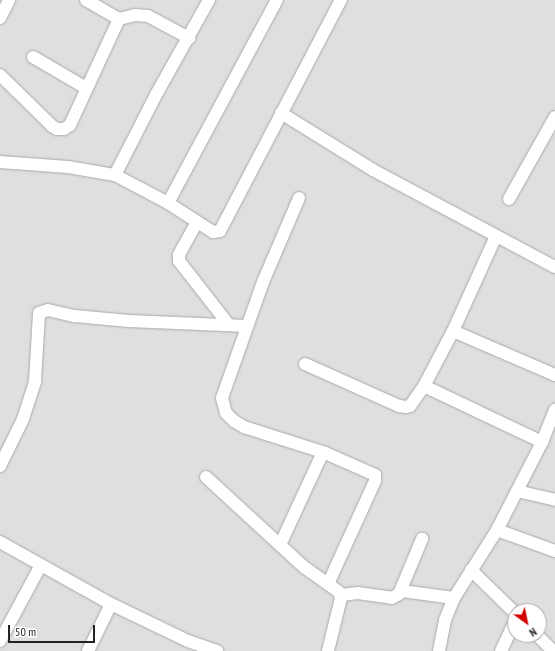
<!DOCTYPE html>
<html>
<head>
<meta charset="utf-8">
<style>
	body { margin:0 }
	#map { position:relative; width:555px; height:651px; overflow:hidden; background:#f2efe9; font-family:"PT Sans Narrow",sans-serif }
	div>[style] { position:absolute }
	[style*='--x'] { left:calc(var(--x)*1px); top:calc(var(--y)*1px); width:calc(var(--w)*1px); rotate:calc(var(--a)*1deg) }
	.residential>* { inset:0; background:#e0dfdf }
	.roads { filter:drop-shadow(0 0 1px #a9a9a9) drop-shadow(0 0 1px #a9a9a9) }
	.minor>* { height:12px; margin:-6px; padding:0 6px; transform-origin:6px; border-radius:6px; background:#fff }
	span { translate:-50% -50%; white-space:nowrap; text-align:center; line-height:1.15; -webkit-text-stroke:3px #fff; paint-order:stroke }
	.north { position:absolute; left:507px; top:603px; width:40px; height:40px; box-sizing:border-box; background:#fff; border:1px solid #a7a7a7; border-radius:50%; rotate:147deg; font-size:11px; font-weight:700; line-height:16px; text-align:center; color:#222 }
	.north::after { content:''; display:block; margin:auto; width:14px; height:18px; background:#d40000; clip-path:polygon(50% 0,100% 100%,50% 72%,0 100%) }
	.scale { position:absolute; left:8px; top:625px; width:87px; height:18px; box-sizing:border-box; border:2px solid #222; border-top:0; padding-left:5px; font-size:12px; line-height:14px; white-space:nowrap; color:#222; -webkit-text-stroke:3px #fff; paint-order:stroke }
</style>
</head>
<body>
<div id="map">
	<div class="residential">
		<div style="clip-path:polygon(evenodd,0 0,555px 0,555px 651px,0 651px,0 0,515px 611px,539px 611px,539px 635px,515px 635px,515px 611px)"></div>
	</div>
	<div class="roads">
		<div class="minor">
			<div style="--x:86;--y:0;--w:38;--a:30"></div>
			<div style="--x:119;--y:19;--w:16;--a:-14"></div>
			<div style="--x:135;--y:15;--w:13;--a:4"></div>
			<div style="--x:148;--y:16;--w:47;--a:28.2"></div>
			<div style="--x:0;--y:18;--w:20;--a:-63"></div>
			<div style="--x:33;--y:57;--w:61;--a:30.3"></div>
			<div style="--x:0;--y:75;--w:73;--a:44.4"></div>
			<div style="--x:52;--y:126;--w:6;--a:31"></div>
			<div style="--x:57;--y:129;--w:7;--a:0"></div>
			<div style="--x:64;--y:129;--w:7;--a:-34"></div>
			<div style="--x:70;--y:125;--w:117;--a:-65.2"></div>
			<div style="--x:281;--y:113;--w:108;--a:31.8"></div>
			<div style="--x:373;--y:170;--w:206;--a:28.1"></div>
			<div style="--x:0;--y:162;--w:68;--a:4.2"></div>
			<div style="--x:68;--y:167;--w:48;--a:9.7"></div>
			<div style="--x:115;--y:175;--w:60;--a:27.8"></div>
			<div style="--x:168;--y:203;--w:54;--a:32.8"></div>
			<div style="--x:213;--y:232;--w:7;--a:-8"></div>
			<div style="--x:220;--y:231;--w:261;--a:-62.4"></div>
			<div style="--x:115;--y:175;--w:92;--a:-62.9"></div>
			<div style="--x:157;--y:93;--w:107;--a:-60.8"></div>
			<div style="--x:299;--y:198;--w:91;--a:113.2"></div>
			<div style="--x:263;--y:282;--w:123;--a:109.5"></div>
			<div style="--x:222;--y:398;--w:16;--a:75"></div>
			<div style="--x:226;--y:413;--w:11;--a:45"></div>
			<div style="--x:234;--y:421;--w:12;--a:31"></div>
			<div style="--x:244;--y:427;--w:83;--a:17.6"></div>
			<div style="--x:323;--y:452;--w:57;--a:23.9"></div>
			<div style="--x:375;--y:475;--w:6;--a:90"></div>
			<div style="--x:375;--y:481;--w:113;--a:114.5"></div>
			<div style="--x:509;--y:199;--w:94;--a:-60.7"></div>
			<div style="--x:168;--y:203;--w:230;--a:-61.8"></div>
			<div style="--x:197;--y:222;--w:38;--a:119"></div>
			<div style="--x:179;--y:255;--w:6;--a:90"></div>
			<div style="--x:179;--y:261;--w:81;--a:52"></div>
			<div style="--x:453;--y:331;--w:111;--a:23.3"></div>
			<div style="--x:305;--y:364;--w:103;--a:24.1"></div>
			<div style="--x:399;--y:406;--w:7;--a:8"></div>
			<div style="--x:406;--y:407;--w:4;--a:-14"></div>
			<div style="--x:410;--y:406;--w:24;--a:-55"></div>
			<div style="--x:424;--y:386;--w:62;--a:-62.2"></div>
			<div style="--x:453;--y:331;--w:104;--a:-65.6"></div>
			<div style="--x:424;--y:386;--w:131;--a:25.4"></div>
			<div style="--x:0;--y:466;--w:52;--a:-63.9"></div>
			<div style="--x:23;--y:419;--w:40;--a:-72"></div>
			<div style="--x:35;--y:381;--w:68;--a:-86.6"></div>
			<div style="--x:39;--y:313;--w:9;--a:-18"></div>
			<div style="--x:48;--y:310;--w:28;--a:13"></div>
			<div style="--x:75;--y:316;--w:54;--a:5.3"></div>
			<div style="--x:129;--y:321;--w:118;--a:2.4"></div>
			<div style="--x:206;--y:477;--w:133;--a:42.6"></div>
			<div style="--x:304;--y:567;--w:43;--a:35.5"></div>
			<div style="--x:339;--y:592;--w:6;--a:72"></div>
			<div style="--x:341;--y:598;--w:55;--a:103.8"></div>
			<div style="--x:517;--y:491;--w:39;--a:13"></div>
			<div style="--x:497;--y:530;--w:62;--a:19.9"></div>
			<div style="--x:0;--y:542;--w:127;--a:29.2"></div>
			<div style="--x:111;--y:604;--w:85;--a:25.7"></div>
			<div style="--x:188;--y:641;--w:31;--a:19"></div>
			<div style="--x:280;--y:545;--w:102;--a:-65.2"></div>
			<div style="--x:471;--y:570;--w:62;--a:44.3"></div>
			<div style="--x:402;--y:591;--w:52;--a:7.7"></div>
			<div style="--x:341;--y:595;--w:17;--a:-7"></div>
			<div style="--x:358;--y:593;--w:34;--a:8"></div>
			<div style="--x:392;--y:598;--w:8;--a:-30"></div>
			<div style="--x:399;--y:594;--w:60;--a:-67.3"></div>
			<div style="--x:537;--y:635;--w:23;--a:45"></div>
			<div style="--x:0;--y:641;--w:86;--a:-61.7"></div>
			<div style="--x:88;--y:651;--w:52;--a:-63.9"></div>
			<div style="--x:439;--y:651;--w:32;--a:-79"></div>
			<div style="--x:445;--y:620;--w:24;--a:-68"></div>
			<div style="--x:454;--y:598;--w:80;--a:-57.7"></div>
			<div style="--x:497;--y:530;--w:99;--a:-62.9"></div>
			<div style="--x:542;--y:442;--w:35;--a:-68"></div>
			<div style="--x:501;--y:651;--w:33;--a:-65"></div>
		</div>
	</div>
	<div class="north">N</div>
	<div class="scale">50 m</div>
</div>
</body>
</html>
